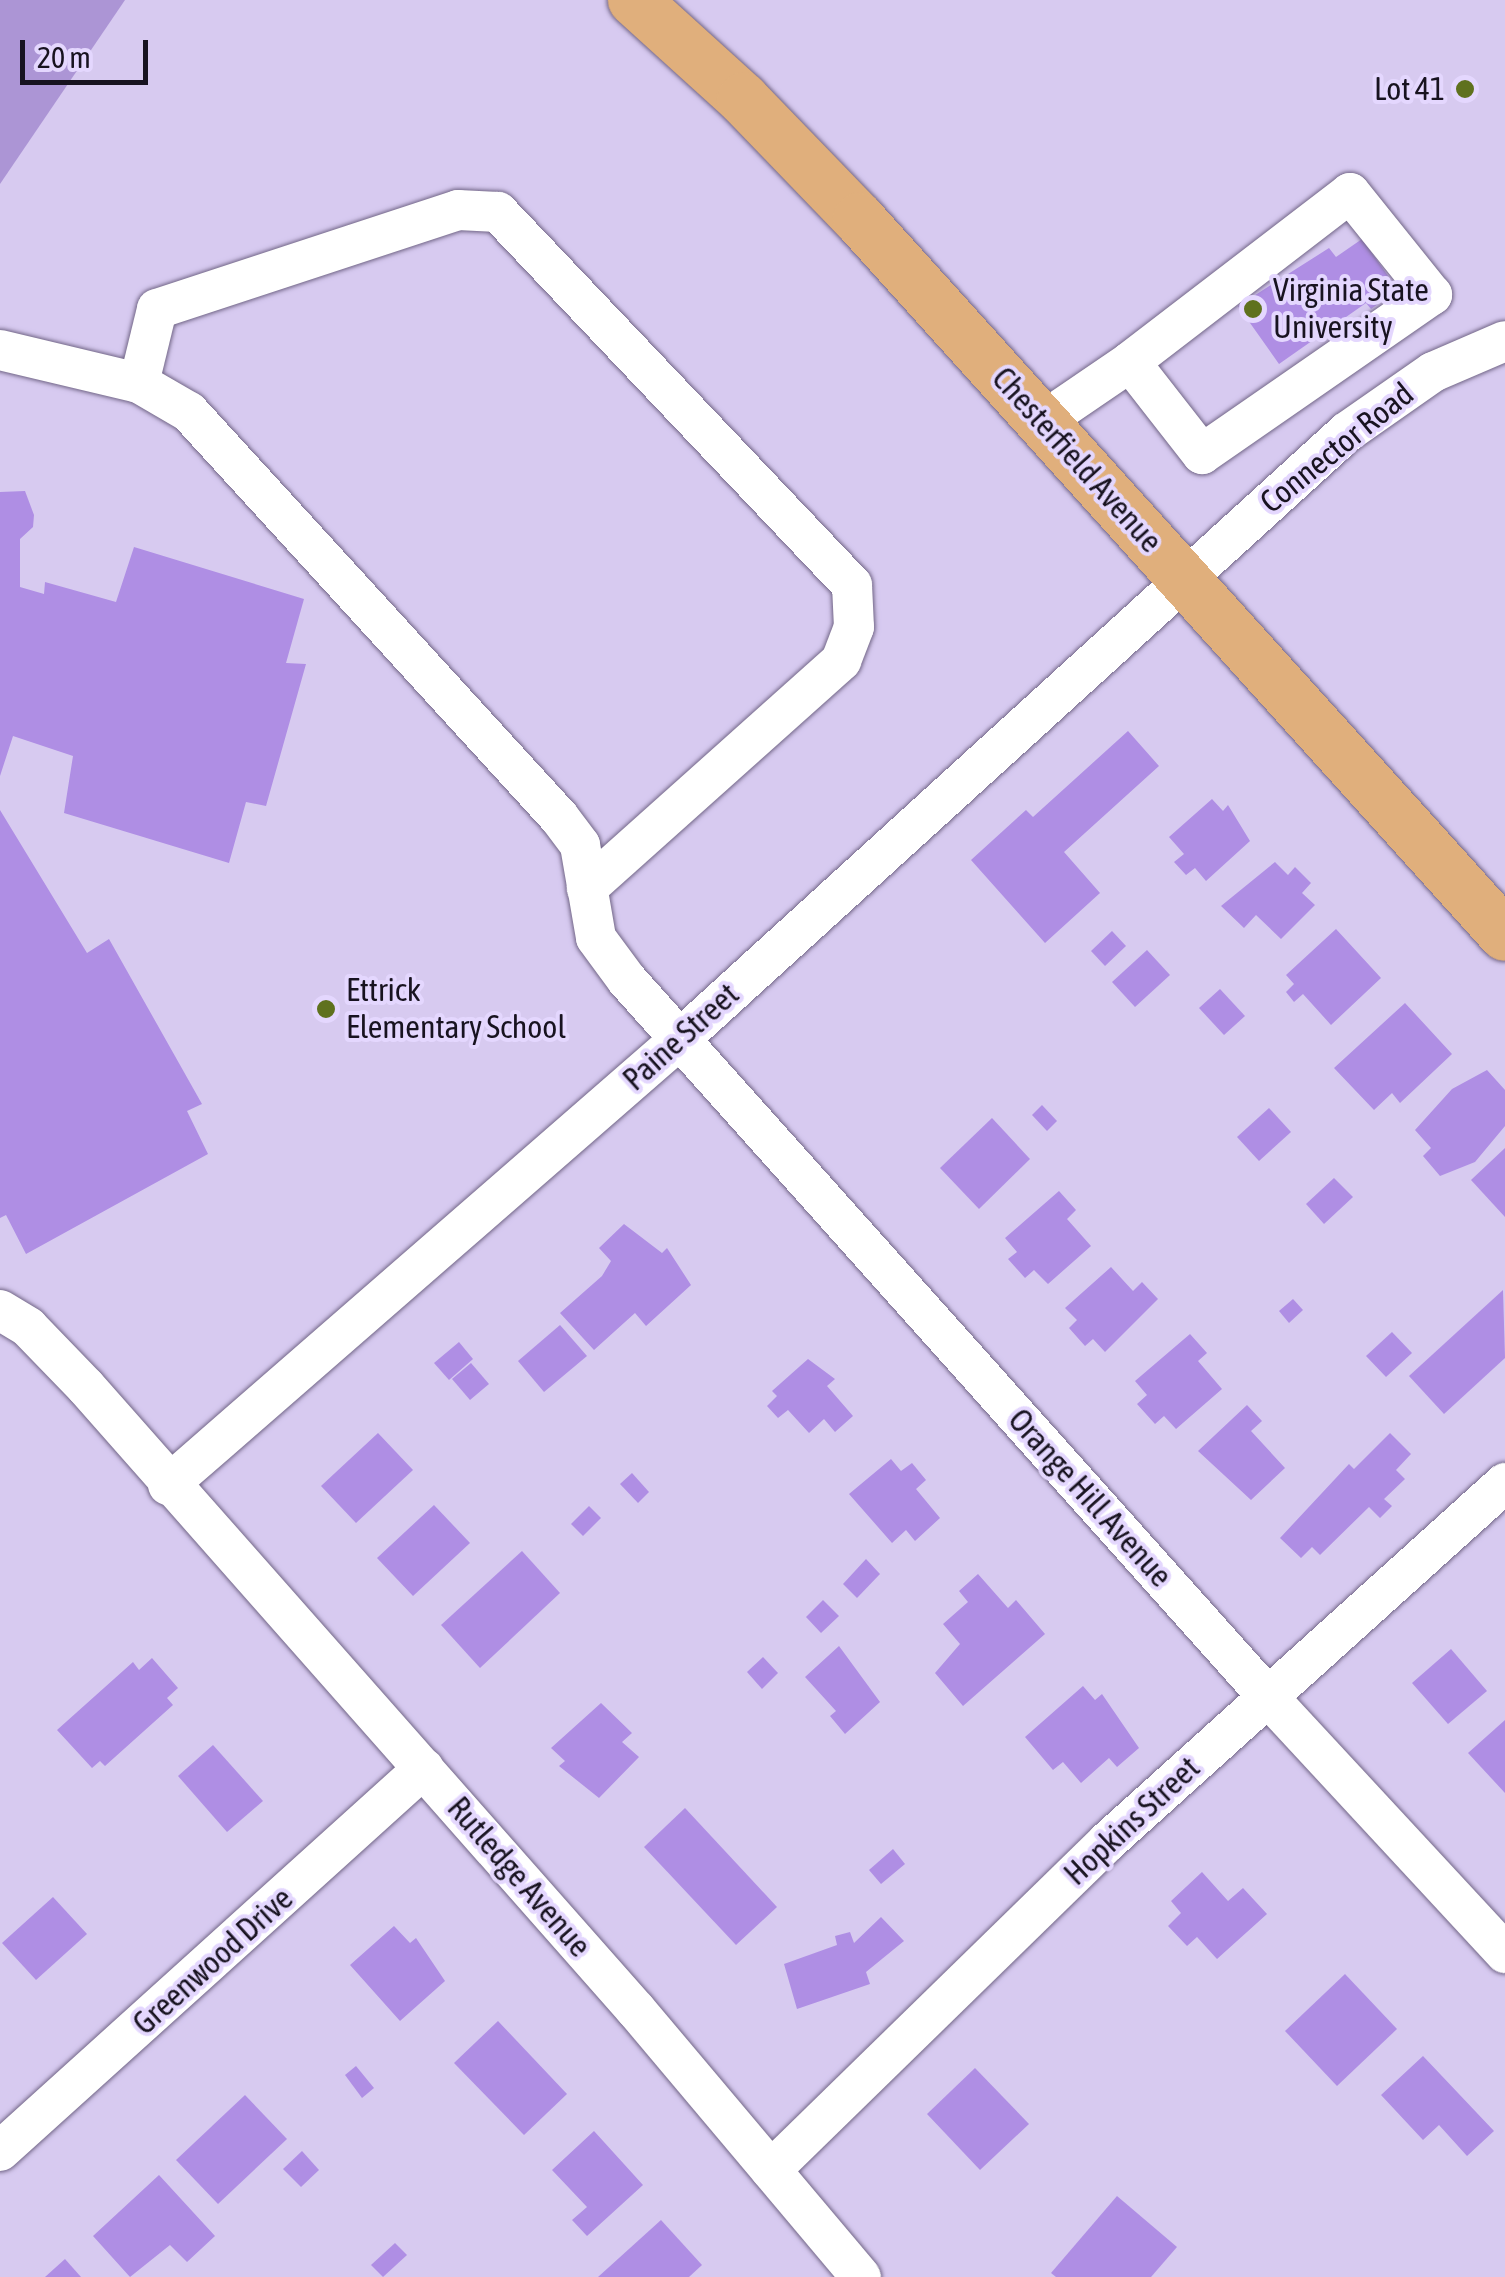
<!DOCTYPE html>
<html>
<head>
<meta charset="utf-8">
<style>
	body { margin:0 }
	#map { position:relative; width:1505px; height:2277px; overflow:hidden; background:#d7caf0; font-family:"Asap Condensed",sans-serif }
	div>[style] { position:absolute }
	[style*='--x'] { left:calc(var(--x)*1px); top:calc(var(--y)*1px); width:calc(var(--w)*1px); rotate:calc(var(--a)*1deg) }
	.green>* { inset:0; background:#ac95d5 }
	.building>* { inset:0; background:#af8ee4 }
	.roads { filter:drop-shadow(0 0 2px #726687) drop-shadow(0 0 2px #726687) }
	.minor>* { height:40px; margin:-20px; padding:0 20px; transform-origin:20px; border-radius:20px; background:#fff }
	.major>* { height:52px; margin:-26px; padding:0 26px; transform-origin:26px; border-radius:26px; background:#e0af7c }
	.dots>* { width:28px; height:28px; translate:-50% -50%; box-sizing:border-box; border:5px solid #e4d7fe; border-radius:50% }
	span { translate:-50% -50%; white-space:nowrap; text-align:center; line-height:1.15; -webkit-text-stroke:8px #e4d7fe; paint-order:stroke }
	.poi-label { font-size:32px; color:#181320 }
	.right { translate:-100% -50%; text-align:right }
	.left { translate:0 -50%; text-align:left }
	.street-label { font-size:32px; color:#181320 }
	.scale { position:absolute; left:20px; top:40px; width:128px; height:45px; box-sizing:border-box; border:5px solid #181320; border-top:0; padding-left:12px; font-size:30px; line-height:35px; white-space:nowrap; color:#181320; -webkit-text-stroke:8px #e4d7fe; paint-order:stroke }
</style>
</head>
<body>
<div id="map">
	<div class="green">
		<div style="clip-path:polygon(0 0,125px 0,0 184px)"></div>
	</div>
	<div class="building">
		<div style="clip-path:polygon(1362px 239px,1398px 290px,1371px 309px,1366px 303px,1279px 364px,1238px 306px,1329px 248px,1336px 257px)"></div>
		<div style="clip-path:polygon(25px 491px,34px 515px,33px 527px,20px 539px,20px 587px,44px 594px,45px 582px,116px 602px,134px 547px,304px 599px,286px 663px,306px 664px,266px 806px,246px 802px,229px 863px,64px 813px,73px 756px,13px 736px,0 776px,0 492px)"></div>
		<div style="clip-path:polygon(1128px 731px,1159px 766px,1064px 852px,1100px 893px,1045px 943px,971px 860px,1026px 810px,1033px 817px)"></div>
		<div style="clip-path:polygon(1212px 799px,1223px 811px,1228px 805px,1250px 841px,1206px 881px,1195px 868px,1186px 875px,1174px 862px,1184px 854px,1169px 837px)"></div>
		<div style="clip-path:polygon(0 810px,87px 953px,109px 939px,202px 1104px,187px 1111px,208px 1154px,26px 1254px,6px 1215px,0 1218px)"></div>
		<div style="clip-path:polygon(1275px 862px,1288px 875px,1295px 867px,1311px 883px,1302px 893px,1315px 905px,1281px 939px,1256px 915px,1244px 928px,1221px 906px)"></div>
		<div style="clip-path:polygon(1336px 929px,1381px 978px,1331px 1025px,1303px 994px,1294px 1002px,1286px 992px,1294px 984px,1286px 975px)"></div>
		<div style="clip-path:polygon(1112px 931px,1126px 946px,1105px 966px,1091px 951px)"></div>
		<div style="clip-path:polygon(1147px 950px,1170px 975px,1135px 1007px,1112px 982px)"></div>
		<div style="clip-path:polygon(1220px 989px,1245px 1016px,1224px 1035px,1199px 1008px)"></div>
		<div style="clip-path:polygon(1405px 1003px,1452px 1054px,1400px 1103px,1392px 1093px,1374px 1110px,1334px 1068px)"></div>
		<div style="clip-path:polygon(1487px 1070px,1505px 1090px,1505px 1126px,1475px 1162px,1440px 1176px,1423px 1156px,1431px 1148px,1415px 1130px,1452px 1089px)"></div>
		<div style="clip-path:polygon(1042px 1105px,1057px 1121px,1047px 1131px,1032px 1115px)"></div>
		<div style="clip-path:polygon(1269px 1108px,1291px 1132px,1259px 1161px,1237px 1137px)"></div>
		<div style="clip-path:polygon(992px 1118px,1030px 1159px,979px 1209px,940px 1168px)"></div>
		<div style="clip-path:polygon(1505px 1148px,1505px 1217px,1471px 1180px)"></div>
		<div style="clip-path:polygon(1334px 1178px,1353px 1197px,1324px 1224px,1306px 1204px)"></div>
		<div style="clip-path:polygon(1059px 1191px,1076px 1210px,1067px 1219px,1091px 1246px,1048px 1284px,1034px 1270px,1025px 1278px,1008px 1259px,1017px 1252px,1005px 1238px)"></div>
		<div style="clip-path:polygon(624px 1224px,662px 1253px,667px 1248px,691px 1285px,646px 1326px,635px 1313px,594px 1350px,560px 1313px,602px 1276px,611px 1261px,599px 1248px)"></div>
		<div style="clip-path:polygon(1111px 1267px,1133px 1291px,1142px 1282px,1158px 1299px,1105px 1352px,1093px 1339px,1085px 1346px,1069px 1328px,1077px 1320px,1065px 1308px)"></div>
		<div style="clip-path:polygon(1503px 1290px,1505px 1358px,1444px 1414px,1409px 1376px)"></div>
		<div style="clip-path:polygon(1293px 1299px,1303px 1310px,1289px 1323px,1279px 1311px)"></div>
		<div style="clip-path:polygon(560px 1325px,587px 1356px,544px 1392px,518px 1361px)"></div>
		<div style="clip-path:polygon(1392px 1332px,1412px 1353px,1386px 1377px,1366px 1356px)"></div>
		<div style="clip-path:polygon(1190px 1334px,1207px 1353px,1198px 1361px,1222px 1389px,1176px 1429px,1164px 1416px,1155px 1424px,1137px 1404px,1147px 1395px,1135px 1381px)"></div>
		<div style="clip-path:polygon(459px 1342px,473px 1359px,449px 1380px,434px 1363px)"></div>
		<div style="clip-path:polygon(808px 1359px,835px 1379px,827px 1386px,853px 1416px,835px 1432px,824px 1419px,809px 1433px,788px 1410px,778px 1418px,767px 1406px,777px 1396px,772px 1391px)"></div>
		<div style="clip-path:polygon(471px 1363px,489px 1384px,470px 1400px,452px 1379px)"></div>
		<div style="clip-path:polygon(1247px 1405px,1262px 1421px,1251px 1431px,1285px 1468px,1251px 1500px,1198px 1451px)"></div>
		<div style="clip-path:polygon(378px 1433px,413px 1470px,356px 1523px,321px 1486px)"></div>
		<div style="clip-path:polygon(1390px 1433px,1411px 1454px,1396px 1470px,1405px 1479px,1384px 1499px,1392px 1506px,1380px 1518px,1369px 1507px,1320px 1555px,1312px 1547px,1301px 1558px,1280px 1538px,1349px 1464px,1354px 1469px)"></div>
		<div style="clip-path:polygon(891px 1459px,901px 1471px,912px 1463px,926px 1480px,916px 1489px,940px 1518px,915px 1541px,906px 1530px,892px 1543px,849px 1494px)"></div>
		<div style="clip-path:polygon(632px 1473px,649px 1492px,638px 1503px,620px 1484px)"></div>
		<div style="clip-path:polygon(434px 1505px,470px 1543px,413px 1596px,377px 1558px)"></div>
		<div style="clip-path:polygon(589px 1506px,601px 1518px,583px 1536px,571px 1524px)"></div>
		<div style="clip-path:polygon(522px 1551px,560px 1593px,480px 1668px,441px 1625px)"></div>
		<div style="clip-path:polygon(866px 1559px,880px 1574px,857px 1598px,843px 1584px)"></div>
		<div style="clip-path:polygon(978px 1574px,1008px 1608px,1016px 1600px,1045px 1634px,963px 1706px,935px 1673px,960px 1644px,943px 1624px,968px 1602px,959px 1591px)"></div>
		<div style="clip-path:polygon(823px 1600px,839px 1616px,821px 1633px,806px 1617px)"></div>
		<div style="clip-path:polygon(839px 1646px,880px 1702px,845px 1734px,830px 1716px,836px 1711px,805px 1677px)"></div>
		<div style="clip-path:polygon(1451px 1649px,1487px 1691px,1448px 1724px,1412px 1683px)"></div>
		<div style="clip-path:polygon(763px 1657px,778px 1673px,762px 1689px,747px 1672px)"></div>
		<div style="clip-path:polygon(152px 1658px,178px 1688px,167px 1698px,173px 1705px,105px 1766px,100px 1761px,92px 1768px,57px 1730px,133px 1662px,139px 1670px)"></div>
		<div style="clip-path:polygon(1083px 1686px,1095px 1700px,1102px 1694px,1139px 1748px,1117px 1767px,1109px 1758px,1081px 1783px,1063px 1762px,1053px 1770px,1025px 1737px)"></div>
		<div style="clip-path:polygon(601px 1703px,632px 1733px,622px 1742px,639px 1757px,599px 1798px,559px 1766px,565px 1761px,551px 1748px)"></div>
		<div style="clip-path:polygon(1505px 1720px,1505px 1793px,1468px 1753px)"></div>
		<div style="clip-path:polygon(213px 1745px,263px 1801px,227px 1832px,178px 1776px)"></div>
		<div style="clip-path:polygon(685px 1808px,777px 1907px,736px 1945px,644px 1847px)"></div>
		<div style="clip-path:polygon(893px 1849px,905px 1864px,881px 1884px,869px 1870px)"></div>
		<div style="clip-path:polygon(1202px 1872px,1228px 1901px,1243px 1888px,1267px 1914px,1217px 1959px,1197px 1937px,1187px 1946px,1168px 1926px,1181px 1913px,1171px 1901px)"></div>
		<div style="clip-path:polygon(53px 1897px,87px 1934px,36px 1980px,2px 1943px)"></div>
		<div style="clip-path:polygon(881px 1917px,904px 1941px,866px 1972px,870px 1984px,797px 2009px,784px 1964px,837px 1945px,835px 1936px,850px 1932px,854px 1943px)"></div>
		<div style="clip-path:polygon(394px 1926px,410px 1943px,416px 1938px,445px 1981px,400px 2021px,350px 1965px)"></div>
		<div style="clip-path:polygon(1345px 1974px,1397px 2029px,1337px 2086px,1285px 2031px)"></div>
		<div style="clip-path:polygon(498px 2021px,567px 2094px,524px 2135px,454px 2063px)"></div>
		<div style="clip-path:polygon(1423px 2056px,1494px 2131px,1467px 2156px,1439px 2125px,1423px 2140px,1381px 2095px)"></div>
		<div style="clip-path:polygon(356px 2066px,374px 2088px,362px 2098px,345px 2075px)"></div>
		<div style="clip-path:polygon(975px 2068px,1029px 2124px,980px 2170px,927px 2114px)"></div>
		<div style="clip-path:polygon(245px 2095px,287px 2139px,218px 2204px,176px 2160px)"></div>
		<div style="clip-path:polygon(594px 2131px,643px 2185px,587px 2236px,572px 2220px,587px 2207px,552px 2170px)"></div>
		<div style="clip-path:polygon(302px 2151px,319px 2170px,301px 2187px,283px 2169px)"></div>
		<div style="clip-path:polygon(159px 2175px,215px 2236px,187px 2262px,170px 2245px,130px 2277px,93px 2236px)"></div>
		<div style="clip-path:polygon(1117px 2196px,1177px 2247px,1151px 2277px,1056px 2277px,1051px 2273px)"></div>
		<div style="clip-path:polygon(661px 2220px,702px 2265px,689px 2277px,598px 2277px)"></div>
		<div style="clip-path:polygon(395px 2243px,407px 2255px,383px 2277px,371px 2265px)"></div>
		<div style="clip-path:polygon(65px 2259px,81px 2277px,45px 2277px)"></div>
	</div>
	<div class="roads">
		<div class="minor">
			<div style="--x:0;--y:350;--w:143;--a:13.4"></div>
			<div style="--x:139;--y:383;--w:58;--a:30.1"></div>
			<div style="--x:189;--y:412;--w:549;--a:47.59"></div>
			<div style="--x:559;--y:817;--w:35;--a:53"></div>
			<div style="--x:580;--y:845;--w:94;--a:80.2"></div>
			<div style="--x:596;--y:938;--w:52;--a:53.6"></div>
			<div style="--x:627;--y:980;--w:962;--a:48.2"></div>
			<div style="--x:1268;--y:1697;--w:349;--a:47.2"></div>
			<div style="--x:139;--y:383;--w:76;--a:-76.3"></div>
			<div style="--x:157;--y:309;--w:317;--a:-18.2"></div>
			<div style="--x:458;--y:210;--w:40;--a:2.9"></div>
			<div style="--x:498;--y:212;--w:514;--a:46.5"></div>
			<div style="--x:852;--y:585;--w:42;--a:87.3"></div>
			<div style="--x:854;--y:627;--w:36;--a:111"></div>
			<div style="--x:841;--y:661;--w:341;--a:138.2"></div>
			<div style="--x:1042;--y:422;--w:107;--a:-34.3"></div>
			<div style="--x:1130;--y:362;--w:117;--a:52"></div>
			<div style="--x:1202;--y:454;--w:280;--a:-34.7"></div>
			<div style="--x:1432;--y:295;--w:131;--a:-128.8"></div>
			<div style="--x:1350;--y:193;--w:277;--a:142.5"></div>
			<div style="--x:0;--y:1310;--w:33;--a:31"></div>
			<div style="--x:28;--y:1327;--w:83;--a:46"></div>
			<div style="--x:86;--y:1387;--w:831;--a:48.56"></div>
			<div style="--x:636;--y:2010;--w:349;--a:49.9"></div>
			<div style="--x:168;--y:1485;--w:678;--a:-41.05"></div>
			<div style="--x:679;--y:1040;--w:903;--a:-42.31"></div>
			<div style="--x:1347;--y:432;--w:105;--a:-34.9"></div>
			<div style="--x:1433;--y:372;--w:78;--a:-23.3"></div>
			<div style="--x:0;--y:2151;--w:571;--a:-42.09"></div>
			<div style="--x:771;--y:2170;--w:470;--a:-44.3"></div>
			<div style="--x:1107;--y:1842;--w:536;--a:-42.05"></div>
		</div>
		<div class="major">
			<div style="--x:634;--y:0;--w:147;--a:42.2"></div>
			<div style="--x:743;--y:99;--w:167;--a:46"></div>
			<div style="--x:859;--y:219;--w:964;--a:47.94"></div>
		</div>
	</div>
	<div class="dots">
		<div style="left:1465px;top:89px;background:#5f711e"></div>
		<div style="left:1253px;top:309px;background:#5f711e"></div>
		<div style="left:326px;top:1009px;background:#5f711e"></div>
	</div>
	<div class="poi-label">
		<span class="right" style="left:1445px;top:89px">Lot 41</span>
		<span class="left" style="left:1273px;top:309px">Virginia State<br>University</span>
		<span class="left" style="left:346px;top:1009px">Ettrick<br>Elementary School</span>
	</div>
	<div class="street-label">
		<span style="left:1337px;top:448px;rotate:-39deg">Connector Road</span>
		<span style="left:1077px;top:460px;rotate:48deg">Chesterfield Avenue</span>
		<span style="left:681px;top:1037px;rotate:-42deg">Paine Street</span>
		<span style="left:1090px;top:1498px;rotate:48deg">Orange Hill Avenue</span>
		<span style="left:1132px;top:1821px;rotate:-43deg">Hopkins Street</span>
		<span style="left:519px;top:1877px;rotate:49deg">Rutledge Avenue</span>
		<span style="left:213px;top:1961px;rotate:-42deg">Greenwood Drive</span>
	</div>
	<div class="scale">20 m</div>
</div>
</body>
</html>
